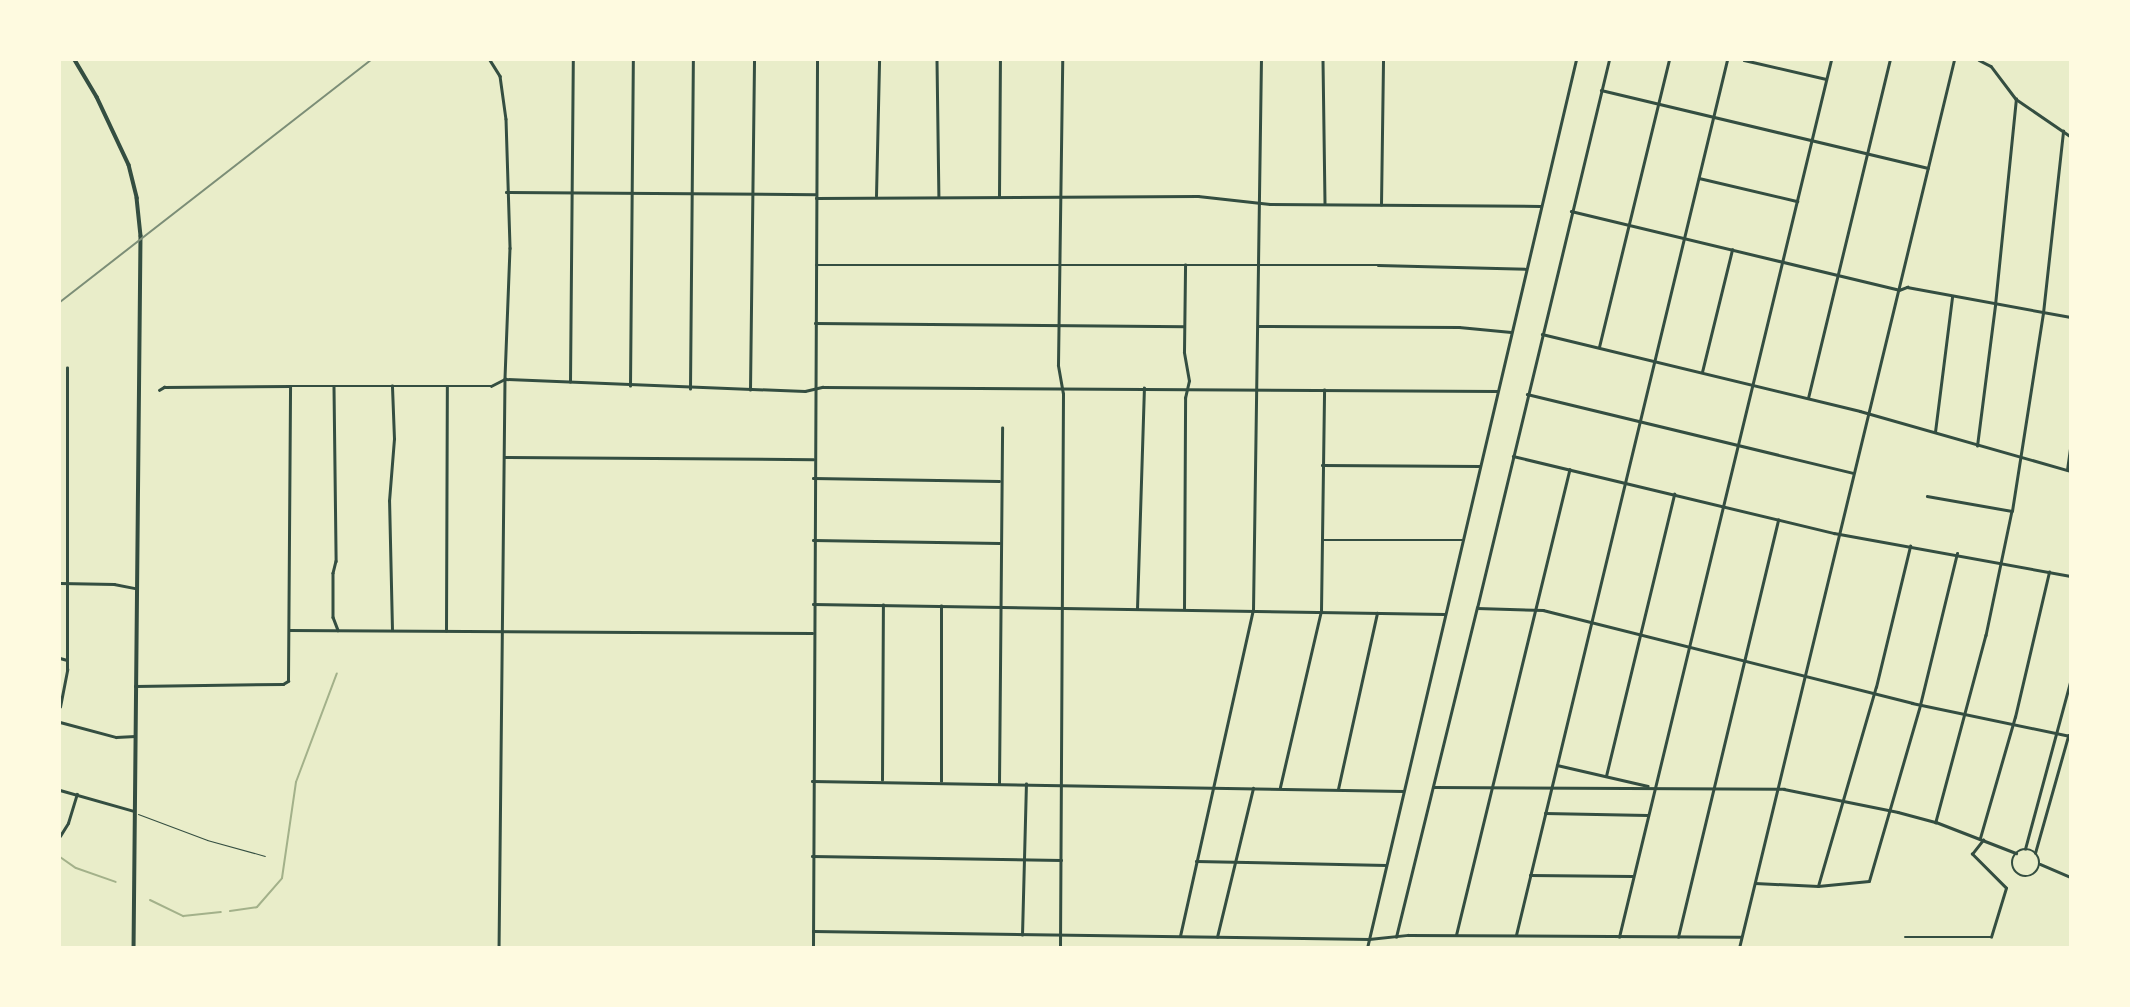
<!DOCTYPE html>
<html>
<head>
<meta charset="utf-8">
<style>
	body { margin:0 }
	#map { position:relative; width:2130px; height:1007px; overflow:hidden; background:#e9edc9; font-family:Montserrat,sans-serif }
	div>[style] { position:absolute }
	[style*='--x'] { left:calc(var(--x)*1px); top:calc(var(--y)*1px); width:calc(var(--w)*1px); rotate:calc(var(--a)*1deg) }
	.stream>* { height:2px; margin:-1px; padding:0 1px; transform-origin:1px; border-radius:1px; background:#a3b18a }
	.service>* { height:1px; margin:-0.5px; padding:0 0.5px; transform-origin:0.5px; border-radius:0.5px; background:#344e41 }
	.minor>* { height:2.5px; margin:-1.25px; padding:0 1.25px; transform-origin:1.25px; border-radius:1.25px; background:#344e41 }
	.minor>.ring { margin:-1.25px; padding:0; box-sizing:content-box; background:none; border:2.5px solid #344e41; border-radius:50% }
	.tertiary>* { height:2.5px; margin:-1.25px; padding:0 1.25px; transform-origin:1.25px; border-radius:1.25px; background:#344e41 }
	.secondary>* { height:3.5px; margin:-1.75px; padding:0 1.75px; transform-origin:1.75px; border-radius:1.75px; background:#344e41 }
	.rail>* { height:2px; margin:-1px; padding:0 1px; transform-origin:1px; border-radius:1px; background:#7c8e77 }
	span { translate:-50% -50%; white-space:nowrap; text-align:center; line-height:1.15; -webkit-text-stroke:5px #fefae0; paint-order:stroke }
	.frame { position:absolute; inset:0; border:61px solid #fefae0; pointer-events:none }
</style>
</head>
<body>
<div id="map">
	<div class="stream">
		<div style="--x:60;--y:857;--w:19;--a:35"></div>
		<div style="--x:76;--y:868;--w:42;--a:19.3"></div>
		<div style="--x:150;--y:900;--w:37;--a:26"></div>
		<div style="--x:183;--y:916;--w:38;--a:-6"></div>
		<div style="--x:230;--y:911;--w:27;--a:-8"></div>
		<div style="--x:257;--y:907;--w:38;--a:-49"></div>
		<div style="--x:282;--y:878;--w:97;--a:-81.7"></div>
		<div style="--x:296;--y:782;--w:116;--a:-69.4"></div>
	</div>
	<div class="service">
		<div style="--x:138;--y:814;--w:74;--a:20.6"></div>
		<div style="--x:207;--y:840;--w:60;--a:15.4"></div>
	</div>
	<div class="minor">
		<div style="--x:490;--y:60;--w:19;--a:58"></div>
		<div style="--x:500;--y:76;--w:43;--a:82.1"></div>
		<div style="--x:506;--y:119;--w:129;--a:88.2"></div>
		<div style="--x:510;--y:248;--w:131;--a:92.2"></div>
		<div style="--x:505;--y:379;--w:569;--a:90.6"></div>
		<div style="--x:937;--y:60;--w:136;--a:89.2"></div>
		<div style="--x:1323;--y:60;--w:144;--a:89.2"></div>
		<div style="--x:1744;--y:60;--w:84;--a:13"></div>
		<div style="--x:1979;--y:60;--w:13;--a:27"></div>
		<div style="--x:1991;--y:66;--w:41;--a:52.9"></div>
		<div style="--x:2016;--y:99;--w:65;--a:34.4"></div>
		<div style="--x:1601;--y:90;--w:336;--a:13.4"></div>
		<div style="--x:1699;--y:178;--w:101;--a:13.2"></div>
		<div style="--x:506;--y:192;--w:310;--a:0.4"></div>
		<div style="--x:876;--y:196;--w:136;--a:-88.7"></div>
		<div style="--x:999;--y:196;--w:136;--a:-89.6"></div>
		<div style="--x:816;--y:198;--w:382;--a:-0.3"></div>
		<div style="--x:1198;--y:196;--w:72;--a:6.3"></div>
		<div style="--x:1270;--y:204;--w:270;--a:0.4"></div>
		<div style="--x:1381;--y:205;--w:145;--a:-89.2"></div>
		<div style="--x:1571;--y:211;--w:337;--a:13.5"></div>
		<div style="--x:1899;--y:290;--w:9;--a:-21"></div>
		<div style="--x:1907;--y:287;--w:166;--a:10.4"></div>
		<div style="--x:816;--y:265;--w:562;--a:0"></div>
		<div style="--x:1378;--y:265;--w:148;--a:1.5"></div>
		<div style="--x:815;--y:323;--w:369;--a:0.5"></div>
		<div style="--x:1259;--y:326;--w:200;--a:0.3"></div>
		<div style="--x:1459;--y:327;--w:52;--a:5.5"></div>
		<div style="--x:1542;--y:334;--w:327;--a:13.6"></div>
		<div style="--x:1860;--y:411;--w:218;--a:15.9"></div>
		<div style="--x:1599;--y:347;--w:295;--a:-76.3"></div>
		<div style="--x:1702;--y:372;--w:126;--a:-76.2"></div>
		<div style="--x:570;--y:382;--w:322;--a:-89.5"></div>
		<div style="--x:630;--y:386;--w:326;--a:-89.5"></div>
		<div style="--x:334;--y:387;--w:174;--a:89.3"></div>
		<div style="--x:336;--y:561;--w:12;--a:104"></div>
		<div style="--x:333;--y:573;--w:44;--a:90"></div>
		<div style="--x:333;--y:617;--w:14;--a:69"></div>
		<div style="--x:690;--y:389;--w:329;--a:-89.5"></div>
		<div style="--x:159;--y:390;--w:6;--a:-31"></div>
		<div style="--x:164;--y:387;--w:126;--a:-0.5"></div>
		<div style="--x:290;--y:386;--w:201;--a:0"></div>
		<div style="--x:491;--y:386;--w:16;--a:-27"></div>
		<div style="--x:505;--y:379;--w:300;--a:2.3"></div>
		<div style="--x:805;--y:391;--w:18;--a:-13"></div>
		<div style="--x:823;--y:387;--w:674;--a:0.34"></div>
		<div style="--x:750;--y:390;--w:330;--a:-89.3"></div>
		<div style="--x:1527;--y:394;--w:335;--a:13.6"></div>
		<div style="--x:1808;--y:398;--w:348;--a:-76.4"></div>
		<div style="--x:1935;--y:432;--w:136;--a:-82.8"></div>
		<div style="--x:1977;--y:446;--w:142;--a:-82.7"></div>
		<div style="--x:1995;--y:305;--w:207;--a:-84.2"></div>
		<div style="--x:1513;--y:456;--w:330;--a:13.5"></div>
		<div style="--x:1834;--y:533;--w:240;--a:10.3"></div>
		<div style="--x:504;--y:457;--w:309;--a:0.4"></div>
		<div style="--x:1322;--y:465;--w:158;--a:0.4"></div>
		<div style="--x:2067;--y:470;--w:21;--a:-82"></div>
		<div style="--x:813;--y:478;--w:186;--a:0.9"></div>
		<div style="--x:1927;--y:496;--w:86;--a:10"></div>
		<div style="--x:2012;--y:511;--w:127;--a:101.8"></div>
		<div style="--x:1986;--y:635;--w:194;--a:105"></div>
		<div style="--x:2012;--y:511;--w:200;--a:-81.1"></div>
		<div style="--x:2043;--y:313;--w:183;--a:-83.7"></div>
		<div style="--x:813;--y:540;--w:186;--a:0.9"></div>
		<div style="--x:1323;--y:540;--w:139;--a:0"></div>
		<div style="--x:60;--y:583;--w:54;--a:1.1"></div>
		<div style="--x:114;--y:584;--w:21;--a:11"></div>
		<div style="--x:813;--y:604;--w:631;--a:0.91"></div>
		<div style="--x:1477;--y:608;--w:564;--a:-76.46"></div>
		<div style="--x:1137;--y:609;--w:221;--a:-88.2"></div>
		<div style="--x:1184;--y:609;--w:211;--a:-89.7"></div>
		<div style="--x:1185;--y:398;--w:17;--a:-77"></div>
		<div style="--x:1189;--y:381;--w:29;--a:-100"></div>
		<div style="--x:1184;--y:352;--w:87;--a:-89.3"></div>
		<div style="--x:289;--y:630;--w:523;--a:0.33"></div>
		<div style="--x:392;--y:630;--w:129;--a:-91.3"></div>
		<div style="--x:389;--y:501;--w:62;--a:-85.4"></div>
		<div style="--x:394;--y:439;--w:53;--a:-92.2"></div>
		<div style="--x:446;--y:631;--w:244;--a:-89.8"></div>
		<div style="--x:60;--y:658;--w:7;--a:16"></div>
		<div style="--x:135;--y:686;--w:148;--a:-0.8"></div>
		<div style="--x:283;--y:684;--w:6;--a:-31"></div>
		<div style="--x:288;--y:681;--w:294;--a:-89.6"></div>
		<div style="--x:60;--y:707;--w:38;--a:-79"></div>
		<div style="--x:67;--y:670;--w:302;--a:-90"></div>
		<div style="--x:60;--y:722;--w:58;--a:15"></div>
		<div style="--x:116;--y:737;--w:19;--a:-3"></div>
		<div style="--x:1557;--y:765;--w:93;--a:13"></div>
		<div style="--x:1606;--y:776;--w:290;--a:-76.4"></div>
		<div style="--x:882;--y:780;--w:175;--a:-89.7"></div>
		<div style="--x:812;--y:781;--w:591;--a:0.97"></div>
		<div style="--x:941;--y:781;--w:175;--a:-90"></div>
		<div style="--x:999;--y:784;--w:356;--a:-89.5"></div>
		<div style="--x:1280;--y:787;--w:181;--a:-76.9"></div>
		<div style="--x:1321;--y:611;--w:221;--a:-89.2"></div>
		<div style="--x:1434;--y:787;--w:350;--a:0.3"></div>
		<div style="--x:1784;--y:789;--w:116;--a:11.4"></div>
		<div style="--x:1898;--y:812;--w:39;--a:15"></div>
		<div style="--x:1936;--y:822;--w:86;--a:21.2"></div>
		<div style="--x:1338;--y:789;--w:180;--a:-77.5"></div>
		<div style="--x:60;--y:790;--w:77;--a:15.8"></div>
		<div style="--x:1545;--y:813;--w:102;--a:1.1"></div>
		<div style="--x:60;--y:836;--w:15;--a:-58"></div>
		<div style="--x:68;--y:823;--w:30;--a:-73"></div>
		<div style="--x:1980;--y:838;--w:126;--a:-73.9"></div>
		<div style="--x:2015;--y:717;--w:149;--a:-76.8"></div>
		<div class="ring" style="left:2012px;top:849px;width:25.5px;height:25.5px"></div>
		<div style="--x:2025;--y:849;--w:173;--a:-74.9"></div>
		<div style="--x:2035;--y:853;--w:122;--a:-74.2"></div>
		<div style="--x:812;--y:856;--w:249;--a:0.9"></div>
		<div style="--x:1196;--y:861;--w:190;--a:1.2"></div>
		<div style="--x:2040;--y:864;--w:33;--a:23"></div>
		<div style="--x:1530;--y:875;--w:102;--a:0.6"></div>
		<div style="--x:1755;--y:883;--w:63;--a:2.7"></div>
		<div style="--x:1818;--y:886;--w:51;--a:-5.6"></div>
		<div style="--x:1869;--y:881;--w:183;--a:-73.8"></div>
		<div style="--x:1920;--y:705;--w:156;--a:-76.3"></div>
		<div style="--x:1818;--y:886;--w:207;--a:-73.8"></div>
		<div style="--x:1876;--y:687;--w:145;--a:-76.4"></div>
		<div style="--x:813;--y:931;--w:556;--a:0.82"></div>
		<div style="--x:1022;--y:935;--w:151;--a:-88.5"></div>
		<div style="--x:1456;--y:935;--w:479;--a:-76.3"></div>
		<div style="--x:1516;--y:935;--w:900;--a:-76.44"></div>
		<div style="--x:1180;--y:936;--w:334;--a:-77.4"></div>
		<div style="--x:1253;--y:610;--w:550;--a:-89.17"></div>
		<div style="--x:1217;--y:937;--w:153;--a:-76.4"></div>
		<div style="--x:1619;--y:937;--w:902;--a:-76.41"></div>
		<div style="--x:1678;--y:937;--w:429;--a:-76.5"></div>
		<div style="--x:1905;--y:937;--w:86;--a:0"></div>
		<div style="--x:1991;--y:937;--w:51;--a:-73"></div>
		<div style="--x:2006;--y:888;--w:48;--a:-135"></div>
		<div style="--x:1972;--y:854;--w:18;--a:-52"></div>
		<div style="--x:1060;--y:948;--w:554;--a:-89.69"></div>
		<div style="--x:1063;--y:394;--w:29;--a:-100"></div>
		<div style="--x:1058;--y:365;--w:305;--a:-89.2"></div>
	</div>
	<div class="tertiary">
		<div style="--x:1396;--y:937;--w:339;--a:-76.2"></div>
		<div style="--x:1477;--y:608;--w:66;--a:1.7"></div>
		<div style="--x:1543;--y:610;--w:381;--a:14.1"></div>
		<div style="--x:1912;--y:703;--w:161;--a:11.8"></div>
		<div style="--x:1369;--y:939;--w:39;--a:-6"></div>
		<div style="--x:1408;--y:935;--w:332;--a:0.3"></div>
		<div style="--x:813;--y:948;--w:888;--a:-89.74"></div>
		<div style="--x:1367;--y:948;--w:912;--a:-76.76"></div>
		<div style="--x:1739;--y:948;--w:914;--a:-76.39"></div>
	</div>
	<div class="secondary">
		<div style="--x:75;--y:60;--w:43;--a:59.3"></div>
		<div style="--x:97;--y:97;--w:75;--a:64.8"></div>
		<div style="--x:129;--y:165;--w:34;--a:76"></div>
		<div style="--x:137;--y:198;--w:38;--a:84"></div>
		<div style="--x:141;--y:236;--w:712;--a:90.56"></div>
	</div>
	<div class="rail">
		<div style="--x:60;--y:302;--w:394;--a:-37.9"></div>
	</div>
	<div class="frame"></div>
</div>
</body>
</html>
